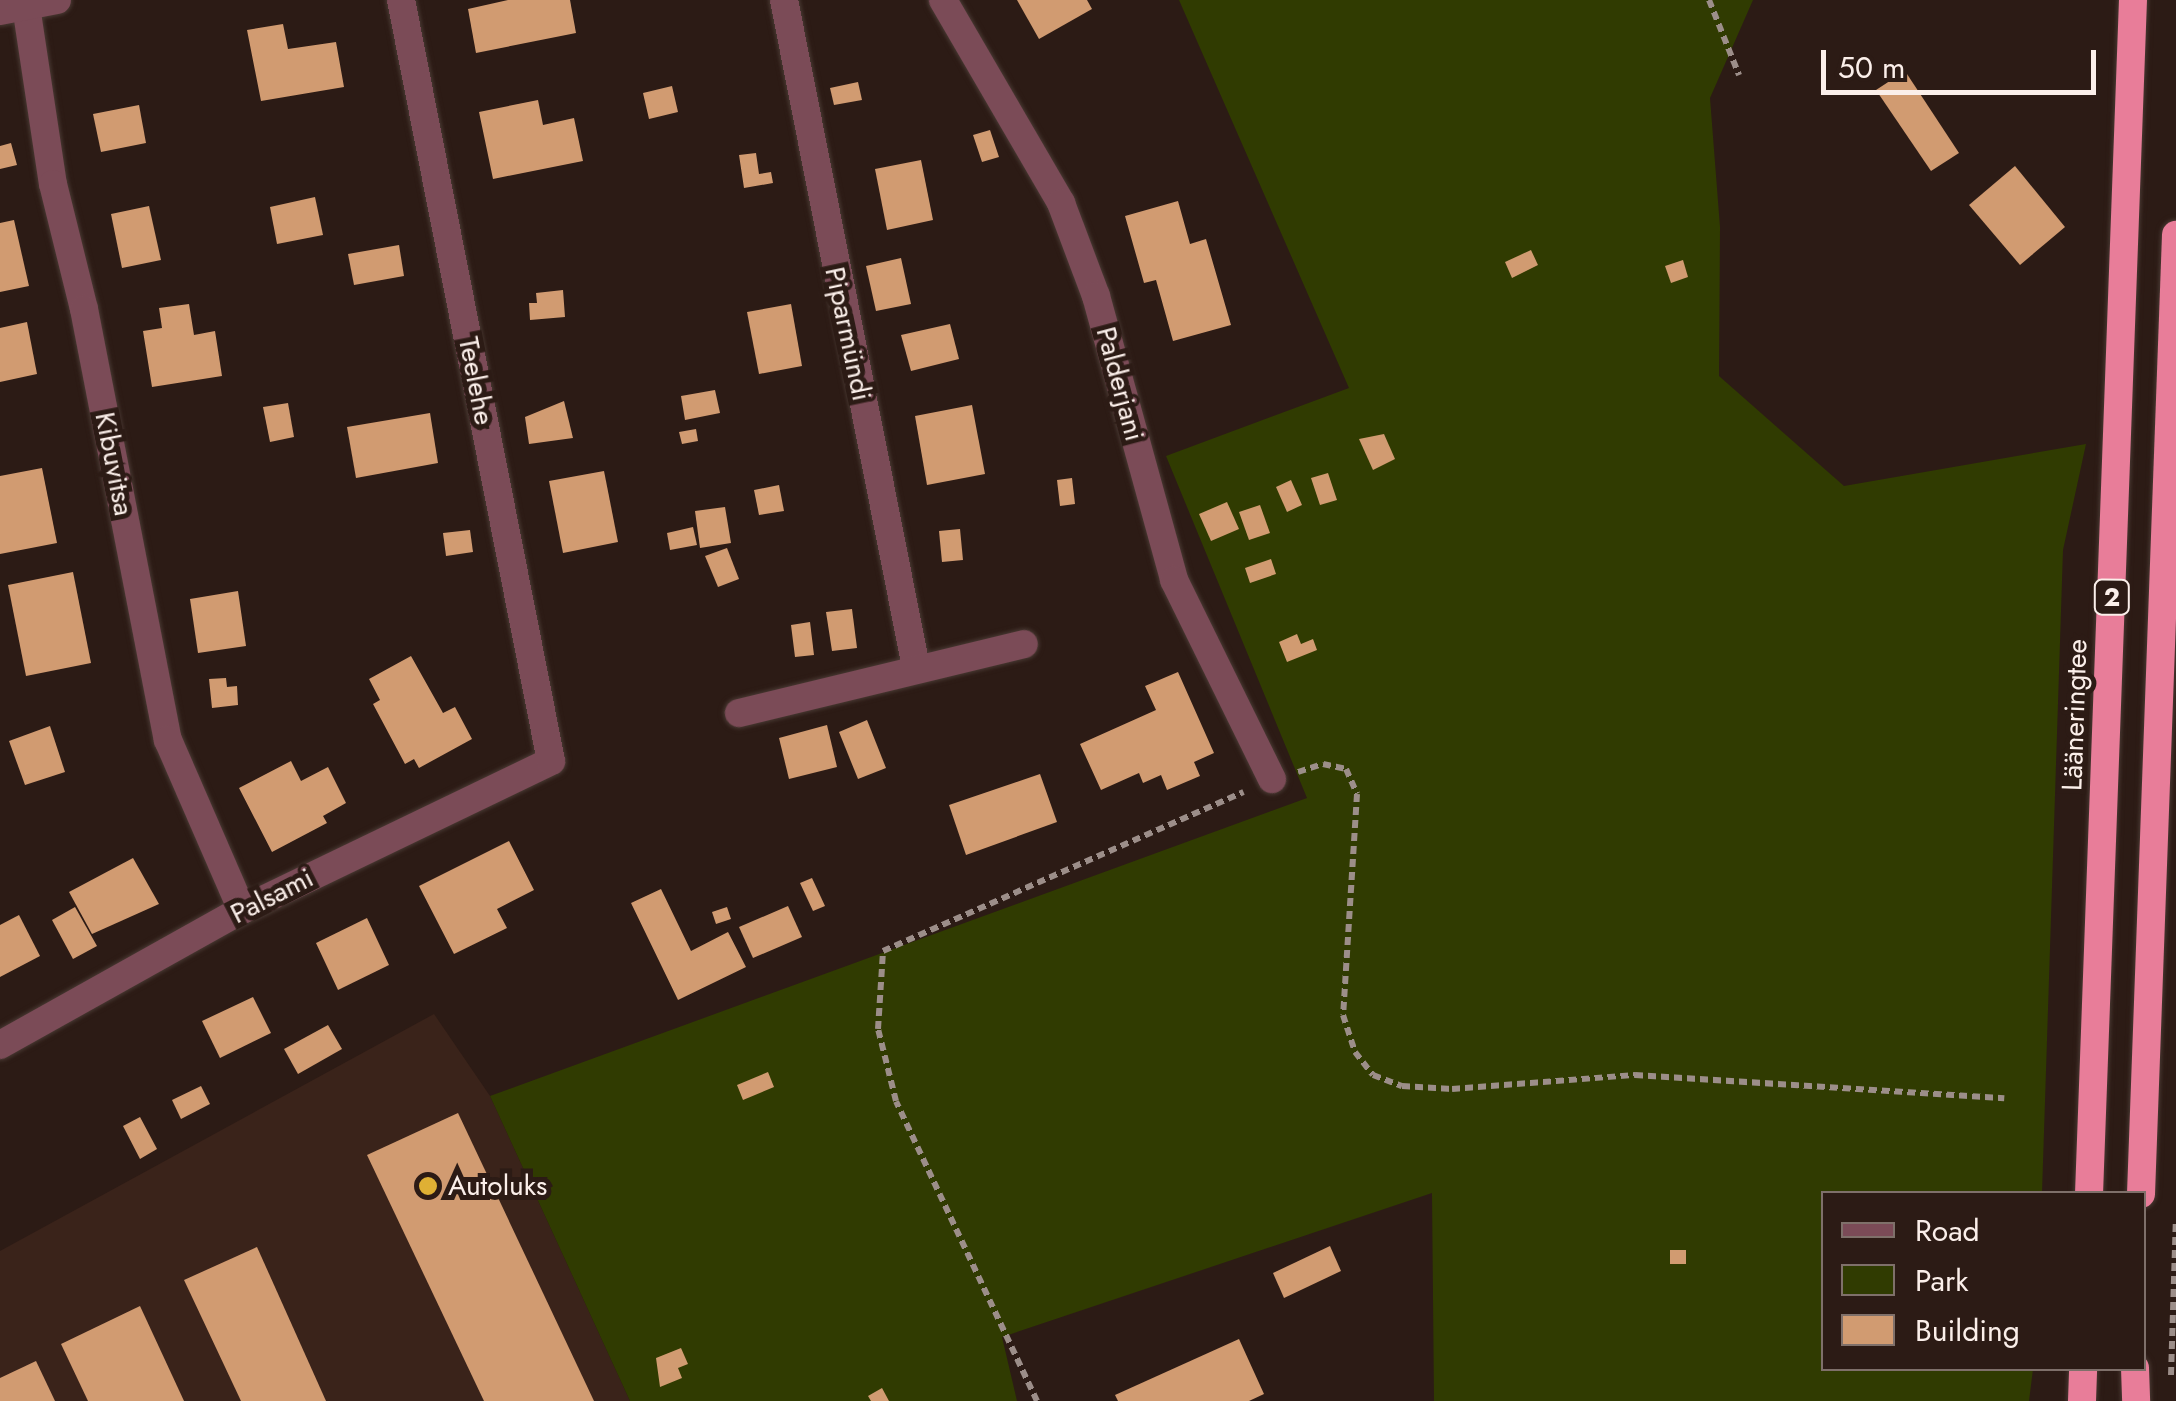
<!DOCTYPE html>
<html>
<head>
<meta charset="utf-8">
<style>
	body { margin:0 }
	#map { position:relative; width:2176px; height:1401px; overflow:hidden; background:#2c1b15; font-family:Jost,sans-serif }
	div>[style] { position:absolute }
	[style*='--x'] { left:calc(var(--x)*1px); top:calc(var(--y)*1px); width:calc(var(--w)*1px); rotate:calc(var(--a)*1deg) }
	.built>* { inset:0; background:#3a231a }
	.green>* { inset:0; background:#303b01 }
	.building>* { inset:0; background:#d19b71 }
	.path>* { height:6px; margin-top:-3px; transform-origin:0; background:repeating-linear-gradient(90deg,#9c8e89 0 8px,transparent 0 13px) }
	.roads { filter:drop-shadow(0 0 2px #493933) drop-shadow(0 0 2px #493933) }
	.minor>* { height:28px; margin:-14px; padding:0 14px; transform-origin:14px; border-radius:14px; background:#7b4b57 }
	.trunk>* { height:28px; margin:-14px; padding:0 14px; transform-origin:14px; border-radius:14px; background:#e87d99 }
	.dots>* { width:28px; height:28px; translate:-50% -50%; box-sizing:border-box; border:5px solid #2c1b15; border-radius:50% }
	span { translate:-50% -50%; white-space:nowrap; text-align:center; line-height:1.15; -webkit-text-stroke:10px #2c1b15; paint-order:stroke }
	.shield-label span { padding:2px 8px; background:#2c1b15; border:2px solid; border-radius:8px; -webkit-text-stroke-width:0 }
	.shield-label { font-size:25px; color:#fbefea; font-weight:700 }
	.street-label { font-size:28px; color:#fbefea }
	.poi-label { font-size:28px; color:#fbefea }
	.left { translate:0 -50%; text-align:left }
	.legend { position:absolute; left:1821px; top:1191px; width:325px; height:180px; box-sizing:border-box; background:#2c1b15; border:2px solid #7f706a; margin:0; padding:12px 18px; list-style:none; font-size:30px; color:#fbefea }
	.legend li { display:flex; align-items:center; gap:20px; height:50px }
	.legend b { width:50px; border:2px solid #7f706a }
	.scale { position:absolute; left:1821px; top:50px; width:275px; height:45px; box-sizing:border-box; border:5px solid #fbefea; border-top:0; padding-left:12px; font-size:30px; line-height:35px; white-space:nowrap; color:#fbefea; -webkit-text-stroke:8px #2c1b15; paint-order:stroke }
</style>
</head>
<body>
<div id="map">
	<div class="built">
		<div style="clip-path:polygon(434px 1014px,490px 1096px,630px 1401px,0 1401px,0 1251px)"></div>
	</div>
	<div class="green">
		<div style="clip-path:polygon(1179px 0,1753px 0,1710px 98px,1720px 227px,1719px 376px,1844px 486px,2086px 444px,2063px 550px,2042px 1193px,1824px 1194px,1824px 1368px,2033px 1369px,2029px 1401px,1434px 1401px,1432px 1193px,1002px 1337px,1017px 1401px,630px 1401px,490px 1096px,1307px 798px,1166px 456px,1349px 388px)"></div>
	</div>
	<div class="building">
		<div style="clip-path:polygon(570px 0,576px 33px,476px 53px,468px 9px,508px 0)"></div>
		<div style="clip-path:polygon(1017px 0,1087px 0,1092px 9px,1039px 39px)"></div>
		<div style="clip-path:polygon(283px 24px,288px 49px,336px 42px,344px 87px,261px 101px,247px 30px)"></div>
		<div style="clip-path:polygon(1905px 71px,1959px 153px,1931px 171px,1876px 90px)"></div>
		<div style="clip-path:polygon(858px 82px,862px 100px,834px 105px,830px 88px)"></div>
		<div style="clip-path:polygon(672px 86px,678px 112px,649px 119px,643px 93px)"></div>
		<div style="clip-path:polygon(538px 100px,543px 125px,574px 118px,583px 161px,493px 179px,479px 112px)"></div>
		<div style="clip-path:polygon(139px 105px,146px 143px,101px 152px,93px 114px)"></div>
		<div style="clip-path:polygon(990px 130px,999px 157px,982px 162px,973px 135px)"></div>
		<div style="clip-path:polygon(11px 143px,17px 165px,0 169px,0 146px)"></div>
		<div style="clip-path:polygon(756px 153px,759px 174px,771px 172px,773px 183px,744px 188px,739px 155px)"></div>
		<div style="clip-path:polygon(921px 160px,933px 220px,887px 230px,875px 169px)"></div>
		<div style="clip-path:polygon(2015px 166px,2065px 227px,2020px 265px,1969px 205px)"></div>
		<div style="clip-path:polygon(315px 197px,323px 235px,277px 244px,270px 207px)"></div>
		<div style="clip-path:polygon(1178px 201px,1190px 244px,1206px 239px,1231px 325px,1173px 341px,1156px 280px,1144px 283px,1125px 216px)"></div>
		<div style="clip-path:polygon(149px 206px,161px 260px,122px 268px,111px 214px)"></div>
		<div style="clip-path:polygon(14px 220px,29px 286px,0 292px,0 223px)"></div>
		<div style="clip-path:polygon(399px 245px,404px 276px,354px 285px,348px 254px)"></div>
		<div style="clip-path:polygon(1531px 250px,1538px 265px,1512px 278px,1505px 262px)"></div>
		<div style="clip-path:polygon(901px 258px,911px 304px,876px 311px,866px 266px)"></div>
		<div style="clip-path:polygon(1683px 260px,1688px 277px,1671px 283px,1665px 266px)"></div>
		<div style="clip-path:polygon(563px 290px,565px 317px,530px 320px,529px 303px,537px 303px,536px 293px)"></div>
		<div style="clip-path:polygon(189px 304px,194px 335px,215px 331px,222px 376px,152px 387px,143px 331px,162px 328px,159px 308px)"></div>
		<div style="clip-path:polygon(791px 304px,802px 366px,759px 374px,747px 312px)"></div>
		<div style="clip-path:polygon(27px 322px,37px 374px,0 382px,0 328px)"></div>
		<div style="clip-path:polygon(950px 324px,959px 359px,911px 371px,901px 335px)"></div>
		<div style="clip-path:polygon(715px 390px,720px 413px,685px 420px,681px 396px)"></div>
		<div style="clip-path:polygon(564px 401px,573px 438px,529px 444px,525px 417px)"></div>
		<div style="clip-path:polygon(288px 403px,294px 437px,270px 442px,263px 407px)"></div>
		<div style="clip-path:polygon(972px 405px,985px 474px,927px 485px,915px 416px)"></div>
		<div style="clip-path:polygon(430px 413px,438px 463px,356px 478px,347px 427px)"></div>
		<div style="clip-path:polygon(696px 429px,698px 441px,682px 444px,679px 432px)"></div>
		<div style="clip-path:polygon(1384px 434px,1395px 459px,1373px 470px,1359px 439px)"></div>
		<div style="clip-path:polygon(42px 468px,57px 543px,0 554px,0 476px)"></div>
		<div style="clip-path:polygon(604px 471px,618px 542px,563px 553px,549px 481px)"></div>
		<div style="clip-path:polygon(1328px 473px,1337px 500px,1320px 505px,1311px 478px)"></div>
		<div style="clip-path:polygon(1072px 478px,1075px 504px,1060px 506px,1057px 480px)"></div>
		<div style="clip-path:polygon(1291px 480px,1302px 505px,1287px 512px,1276px 487px)"></div>
		<div style="clip-path:polygon(779px 485px,784px 511px,759px 515px,754px 490px)"></div>
		<div style="clip-path:polygon(1227px 502px,1239px 529px,1211px 541px,1199px 514px)"></div>
		<div style="clip-path:polygon(1260px 505px,1270px 533px,1249px 540px,1239px 512px)"></div>
		<div style="clip-path:polygon(725px 507px,731px 543px,700px 548px,695px 511px)"></div>
		<div style="clip-path:polygon(693px 527px,697px 545px,670px 550px,667px 533px)"></div>
		<div style="clip-path:polygon(960px 529px,963px 560px,942px 562px,939px 531px)"></div>
		<div style="clip-path:polygon(470px 530px,473px 552px,446px 556px,443px 533px)"></div>
		<div style="clip-path:polygon(727px 548px,739px 579px,718px 587px,705px 556px)"></div>
		<div style="clip-path:polygon(1271px 559px,1276px 574px,1250px 583px,1245px 568px)"></div>
		<div style="clip-path:polygon(73px 572px,91px 663px,26px 676px,8px 585px)"></div>
		<div style="clip-path:polygon(238px 591px,246px 646px,198px 653px,190px 599px)"></div>
		<div style="clip-path:polygon(852px 609px,857px 648px,832px 651px,826px 612px)"></div>
		<div style="clip-path:polygon(810px 622px,814px 655px,795px 657px,791px 625px)"></div>
		<div style="clip-path:polygon(1297px 634px,1301px 644px,1313px 639px,1317px 650px,1287px 662px,1279px 642px)"></div>
		<div style="clip-path:polygon(411px 656px,443px 713px,455px 707px,472px 739px,419px 768px,414px 759px,405px 764px,373px 704px,380px 700px,369px 679px)"></div>
		<div style="clip-path:polygon(1178px 672px,1214px 753px,1194px 762px,1200px 776px,1167px 790px,1161px 775px,1143px 783px,1139px 773px,1101px 790px,1080px 744px,1156px 710px,1145px 686px)"></div>
		<div style="clip-path:polygon(226px 678px,227px 687px,237px 686px,238px 705px,212px 708px,209px 679px)"></div>
		<div style="clip-path:polygon(867px 720px,886px 768px,858px 779px,839px 732px)"></div>
		<div style="clip-path:polygon(827px 725px,837px 767px,789px 779px,779px 738px)"></div>
		<div style="clip-path:polygon(50px 726px,65px 772px,25px 785px,9px 741px)"></div>
		<div style="clip-path:polygon(291px 761px,301px 781px,328px 767px,346px 803px,323px 816px,327px 823px,272px 852px,239px 788px)"></div>
		<div style="clip-path:polygon(1040px 774px,1057px 822px,966px 855px,949px 805px)"></div>
		<div style="clip-path:polygon(509px 841px,534px 890px,497px 909px,507px 928px,454px 954px,419px 886px)"></div>
		<div style="clip-path:polygon(133px 858px,159px 904px,92px 934px,69px 892px)"></div>
		<div style="clip-path:polygon(812px 878px,825px 906px,813px 911px,800px 883px)"></div>
		<div style="clip-path:polygon(661px 889px,691px 951px,728px 932px,746px 967px,678px 1000px,631px 903px)"></div>
		<div style="clip-path:polygon(788px 906px,802px 937px,753px 958px,739px 927px)"></div>
		<div style="clip-path:polygon(75px 907px,97px 946px,73px 959px,52px 920px)"></div>
		<div style="clip-path:polygon(727px 907px,731px 919px,716px 924px,712px 912px)"></div>
		<div style="clip-path:polygon(19px 915px,40px 956px,0 977px,0 925px)"></div>
		<div style="clip-path:polygon(367px 918px,389px 965px,338px 990px,316px 943px)"></div>
		<div style="clip-path:polygon(253px 997px,271px 1033px,220px 1058px,202px 1021px)"></div>
		<div style="clip-path:polygon(328px 1025px,342px 1049px,298px 1074px,284px 1049px)"></div>
		<div style="clip-path:polygon(768px 1072px,774px 1087px,743px 1100px,737px 1085px)"></div>
		<div style="clip-path:polygon(201px 1086px,210px 1104px,181px 1119px,172px 1100px)"></div>
		<div style="clip-path:polygon(458px 1113px,594px 1401px,484px 1401px,367px 1155px)"></div>
		<div style="clip-path:polygon(140px 1117px,157px 1149px,140px 1159px,123px 1126px)"></div>
		<div style="clip-path:polygon(1330px 1246px,1341px 1271px,1284px 1298px,1273px 1273px)"></div>
		<div style="clip-path:polygon(257px 1247px,326px 1401px,241px 1401px,184px 1280px)"></div>
		<div style="clip-path:polygon(1670px 1250px,1686px 1250px,1686px 1264px,1670px 1264px)"></div>
		<div style="clip-path:polygon(140px 1306px,184px 1401px,88px 1401px,61px 1344px)"></div>
		<div style="clip-path:polygon(1239px 1339px,1264px 1394px,1249px 1401px,1118px 1401px,1115px 1395px)"></div>
		<div style="clip-path:polygon(681px 1348px,688px 1364px,678px 1368px,682px 1378px,660px 1387px,656px 1358px)"></div>
		<div style="clip-path:polygon(36px 1361px,55px 1401px,0 1401px,0 1378px)"></div>
		<div style="clip-path:polygon(882px 1388px,889px 1401px,871px 1401px,868px 1396px)"></div>
	</div>
	<div class="path">
		<div style="--x:1709;--y:0;--w:81;--a:68.2"></div>
		<div style="--x:1298;--y:772;--w:26;--a:-18"></div>
		<div style="--x:1323;--y:764;--w:24;--a:12"></div>
		<div style="--x:1346;--y:769;--w:27;--a:66"></div>
		<div style="--x:1357;--y:794;--w:221;--a:93.6"></div>
		<div style="--x:1343;--y:1015;--w:39;--a:72"></div>
		<div style="--x:1355;--y:1052;--w:29;--a:52"></div>
		<div style="--x:1373;--y:1075;--w:31;--a:21"></div>
		<div style="--x:1402;--y:1086;--w:50;--a:3.4"></div>
		<div style="--x:1452;--y:1089;--w:184;--a:-4.4"></div>
		<div style="--x:1635;--y:1075;--w:370;--a:3.6"></div>
		<div style="--x:2171;--y:1375;--w:156;--a:-88.2"></div>
		<div style="--x:1037;--y:1401;--w:331;--a:-115.2"></div>
		<div style="--x:896;--y:1101;--w:74;--a:-104"></div>
		<div style="--x:878;--y:1029;--w:78;--a:-86.3"></div>
		<div style="--x:883;--y:951;--w:394;--a:-23.8"></div>
	</div>
	<div class="roads">
		<div class="minor">
			<div style="--x:784;--y:0;--w:680;--a:78.81"></div>
			<div style="--x:943;--y:0;--w:235;--a:59.8"></div>
			<div style="--x:1061;--y:203;--w:99;--a:69.4"></div>
			<div style="--x:1096;--y:296;--w:295;--a:74.6"></div>
			<div style="--x:1174;--y:580;--w:222;--a:63.8"></div>
			<div style="--x:26;--y:6;--w:180;--a:81.4"></div>
			<div style="--x:53;--y:184;--w:129;--a:76.1"></div>
			<div style="--x:84;--y:309;--w:439;--a:79"></div>
			<div style="--x:168;--y:740;--w:185;--a:66.5"></div>
			<div style="--x:0;--y:11;--w:58;--a:-10.9"></div>
			<div style="--x:739;--y:713;--w:293;--a:-13.6"></div>
			<div style="--x:0;--y:1045;--w:277;--a:-29.2"></div>
			<div style="--x:242;--y:910;--w:343;--a:-25.7"></div>
			<div style="--x:551;--y:761;--w:776;--a:-101.15"></div>
		</div>
		<div class="trunk">
			<div style="--x:2089;--y:1194;--w:1195;--a:-87.89"></div>
			<div style="--x:2141;--y:1194;--w:960;--a:-87.91"></div>
			<div style="--x:2135;--y:1368;--w:33;--a:88"></div>
			<div style="--x:2082;--y:1401;--w:33;--a:-88"></div>
		</div>
	</div>
	<div class="dots">
		<div style="left:428px;top:1186px;background:#dfb034"></div>
	</div>
	<div class="shield-label">
		<span style="left:2112px;top:597px">2</span>
	</div>
	<div class="street-label">
		<span style="left:848px;top:334px;rotate:78deg">Piparmündi</span>
		<span style="left:476px;top:381px;rotate:79deg">Teelehe</span>
		<span style="left:1120px;top:384px;rotate:75deg">Palderjani</span>
		<span style="left:114px;top:464px;rotate:79deg">Kibuvitsa</span>
		<span style="left:2075px;top:715px;rotate:-88deg">Lääneringtee</span>
		<span style="left:272px;top:896px;rotate:-27deg">Palsami</span>
	</div>
	<div class="poi-label">
		<span class="left" style="left:448px;top:1186px">Autoluks</span>
	</div>
	<ul class="legend">
	<li><b style="height:12px;background:#7b4b57"></b>Road</li>
	<li><b style="height:28px;background:#303b01"></b>Park</li>
	<li><b style="height:28px;background:#d19b71"></b>Building</li>
	</ul>
	<div class="scale">50 m</div>
</div>
</body>
</html>
